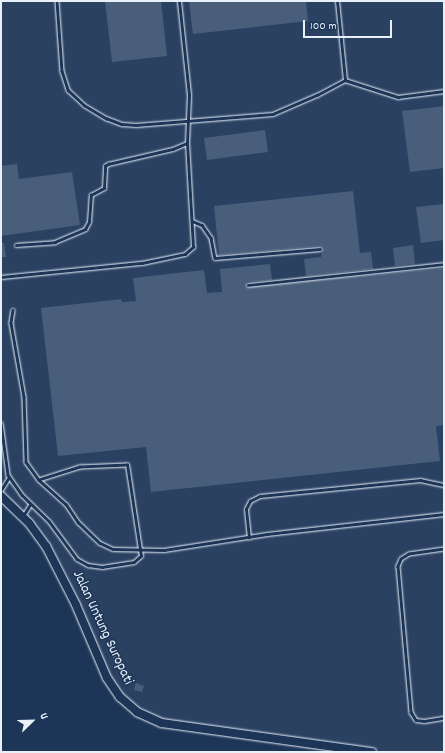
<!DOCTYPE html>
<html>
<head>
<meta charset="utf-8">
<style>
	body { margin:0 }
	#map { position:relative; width:445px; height:753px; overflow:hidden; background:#1d3557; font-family:Dekko,sans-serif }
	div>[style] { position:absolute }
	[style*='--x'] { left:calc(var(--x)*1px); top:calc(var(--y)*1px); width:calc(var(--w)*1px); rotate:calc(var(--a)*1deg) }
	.built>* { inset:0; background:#2a4162 }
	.building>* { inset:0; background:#495e7a }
	.roads { filter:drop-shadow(0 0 1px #e8f1f8) drop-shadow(0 0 1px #e8f1f8) }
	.lane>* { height:2.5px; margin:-1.25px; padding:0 1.25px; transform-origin:1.25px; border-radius:1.25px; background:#1d3557 }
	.secondary>* { height:8px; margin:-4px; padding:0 4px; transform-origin:4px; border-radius:4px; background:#1d3557 }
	span { translate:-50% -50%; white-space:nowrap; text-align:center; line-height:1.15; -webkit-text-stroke:3px #1d3557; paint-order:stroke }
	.street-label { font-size:15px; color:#e8f1f8 }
	.frame { position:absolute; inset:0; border:2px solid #e8f1f8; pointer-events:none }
	.north { position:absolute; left:12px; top:701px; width:40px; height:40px; -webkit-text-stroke:3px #1d3557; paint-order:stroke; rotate:67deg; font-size:11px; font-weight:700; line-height:16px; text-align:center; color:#e8f1f8 }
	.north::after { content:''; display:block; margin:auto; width:14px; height:18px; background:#e8f1f8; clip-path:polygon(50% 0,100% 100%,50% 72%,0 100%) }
	.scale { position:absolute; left:303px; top:20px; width:89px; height:18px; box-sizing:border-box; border:2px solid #e8f1f8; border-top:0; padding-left:5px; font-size:12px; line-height:14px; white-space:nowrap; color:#e8f1f8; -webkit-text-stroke:3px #1d3557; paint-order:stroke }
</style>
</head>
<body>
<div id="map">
	<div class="built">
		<div style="clip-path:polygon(1px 1px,444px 1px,444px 752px,388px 752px,273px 734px,239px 733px,159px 718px,140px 709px,123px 695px,109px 677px,58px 563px,1px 494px)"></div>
	</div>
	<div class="building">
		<div style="clip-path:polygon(105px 1px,161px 1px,167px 56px,112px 62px)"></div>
		<div style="clip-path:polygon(189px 1px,306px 1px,308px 21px,193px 34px)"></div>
		<div style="clip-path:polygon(444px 106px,444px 168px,410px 172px,402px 111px)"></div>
		<div style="clip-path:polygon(265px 130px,268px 152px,207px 160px,204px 138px)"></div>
		<div style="clip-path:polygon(17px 164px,19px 179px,72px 172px,80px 225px,1px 236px,1px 166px)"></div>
		<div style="clip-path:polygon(353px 191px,360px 253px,371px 252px,373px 269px,306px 276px,304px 259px,321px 257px,323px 248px,320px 246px,219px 255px,214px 206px)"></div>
		<div style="clip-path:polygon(444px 204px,444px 240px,421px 243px,416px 207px)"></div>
		<div style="clip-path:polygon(1px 243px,4px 243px,6px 257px,1px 257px)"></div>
		<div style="clip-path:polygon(413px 245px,415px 264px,395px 266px,393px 248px)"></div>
		<div style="clip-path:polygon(270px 264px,272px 280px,247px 282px,246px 287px,444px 268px,444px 425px,436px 426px,440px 461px,151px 492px,146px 447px,58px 456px,41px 308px,121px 299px,122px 302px,136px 301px,133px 278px,204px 270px,207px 293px,222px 292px,220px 269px)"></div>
		<div style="clip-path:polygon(118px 649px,119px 663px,114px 663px,112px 650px)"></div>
		<div style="clip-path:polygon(136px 683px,144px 686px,142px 692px,134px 690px)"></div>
	</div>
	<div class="roads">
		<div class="lane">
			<div style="--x:57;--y:1;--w:70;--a:85.9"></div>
			<div style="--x:62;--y:71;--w:20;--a:72"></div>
			<div style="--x:68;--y:90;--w:22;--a:43"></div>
			<div style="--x:84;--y:105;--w:26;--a:31"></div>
			<div style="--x:106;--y:118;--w:17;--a:21"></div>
			<div style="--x:122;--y:124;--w:14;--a:4"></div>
			<div style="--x:136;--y:125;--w:137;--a:-4.6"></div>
			<div style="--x:273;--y:114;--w:48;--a:-23.4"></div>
			<div style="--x:317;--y:95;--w:32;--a:-28"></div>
			<div style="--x:345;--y:80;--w:79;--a:-95.8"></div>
			<div style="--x:345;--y:80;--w:56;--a:17.8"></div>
			<div style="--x:398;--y:97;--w:46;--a:-7.4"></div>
			<div style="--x:192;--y:221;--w:11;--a:22"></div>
			<div style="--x:202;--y:225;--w:16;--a:55"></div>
			<div style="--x:211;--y:238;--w:20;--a:79"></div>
			<div style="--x:215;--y:258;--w:105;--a:-4.9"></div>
			<div style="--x:16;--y:245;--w:39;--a:-4"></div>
			<div style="--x:55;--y:242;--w:33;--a:-23"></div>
			<div style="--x:85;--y:229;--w:8;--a:-60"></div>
			<div style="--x:89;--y:222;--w:27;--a:-86"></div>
			<div style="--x:91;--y:195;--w:15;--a:-28"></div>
			<div style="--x:104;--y:188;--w:22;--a:-87"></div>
			<div style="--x:105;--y:166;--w:4;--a:-34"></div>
			<div style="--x:108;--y:164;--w:67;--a:-13"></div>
			<div style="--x:173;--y:149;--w:15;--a:-23"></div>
			<div style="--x:187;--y:143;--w:48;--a:-87.6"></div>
			<div style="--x:189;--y:95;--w:95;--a:-96.1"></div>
			<div style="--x:1;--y:277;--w:142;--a:-5.7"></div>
			<div style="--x:142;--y:263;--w:44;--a:-11.8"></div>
			<div style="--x:185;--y:254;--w:11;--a:-41"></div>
			<div style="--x:193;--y:247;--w:104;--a:-93.3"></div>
			<div style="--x:248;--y:285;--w:197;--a:-6.1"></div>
			<div style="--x:13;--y:310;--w:13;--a:99"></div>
			<div style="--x:11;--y:323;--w:75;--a:80"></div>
			<div style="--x:24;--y:397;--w:65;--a:88.2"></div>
			<div style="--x:26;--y:462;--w:22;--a:54"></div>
			<div style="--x:39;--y:480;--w:36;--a:42"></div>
			<div style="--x:66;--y:504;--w:22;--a:56"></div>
			<div style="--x:78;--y:522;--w:30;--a:44"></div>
			<div style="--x:100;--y:543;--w:14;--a:25"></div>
			<div style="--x:113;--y:549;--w:51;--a:1.1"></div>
			<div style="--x:164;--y:550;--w:104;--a:-8.8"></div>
			<div style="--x:267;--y:534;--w:178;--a:-6.4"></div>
			<div style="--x:1;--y:423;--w:52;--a:82.3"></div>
			<div style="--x:8;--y:475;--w:24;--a:55"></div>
			<div style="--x:22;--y:495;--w:37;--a:44"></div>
			<div style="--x:49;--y:521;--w:47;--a:53.6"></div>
			<div style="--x:77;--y:559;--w:13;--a:29"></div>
			<div style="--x:88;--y:565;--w:14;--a:8"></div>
			<div style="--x:102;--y:567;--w:32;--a:-9"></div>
			<div style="--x:134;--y:562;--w:9;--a:-41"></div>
			<div style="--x:141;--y:556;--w:92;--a:-98.7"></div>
			<div style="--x:127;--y:465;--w:47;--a:177.6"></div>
			<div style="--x:80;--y:467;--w:43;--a:162.4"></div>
			<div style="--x:1;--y:490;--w:15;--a:-58"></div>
			<div style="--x:23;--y:516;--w:13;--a:-58"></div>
			<div style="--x:249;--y:538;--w:29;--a:-96"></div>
			<div style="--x:246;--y:509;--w:9;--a:-63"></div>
			<div style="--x:250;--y:501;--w:11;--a:-27"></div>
			<div style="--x:260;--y:496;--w:161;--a:-5.7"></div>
			<div style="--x:420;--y:480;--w:25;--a:12"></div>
			<div style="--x:444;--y:549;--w:35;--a:172"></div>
			<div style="--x:409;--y:554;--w:9;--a:148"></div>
			<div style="--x:401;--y:559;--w:8;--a:113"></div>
			<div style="--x:398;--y:566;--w:147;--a:84.9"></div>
			<div style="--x:411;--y:712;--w:9;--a:58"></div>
			<div style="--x:416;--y:720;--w:8;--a:7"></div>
			<div style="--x:424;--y:721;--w:20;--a:-9"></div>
		</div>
		<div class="secondary">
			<div style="--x:1;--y:496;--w:39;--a:44"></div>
			<div style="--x:29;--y:523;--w:29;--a:54"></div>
			<div style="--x:46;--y:546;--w:66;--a:63"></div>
			<div style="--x:76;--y:605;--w:79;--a:67"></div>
			<div style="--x:107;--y:678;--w:23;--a:56"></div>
			<div style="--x:120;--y:697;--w:23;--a:41"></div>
			<div style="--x:137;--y:712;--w:27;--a:24"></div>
			<div style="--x:162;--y:723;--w:212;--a:7.9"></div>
		</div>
	</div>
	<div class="street-label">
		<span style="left:102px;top:628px;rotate:65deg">Jalan Untung Suropati</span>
	</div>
	<div class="frame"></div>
	<div class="north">U</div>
	<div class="scale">100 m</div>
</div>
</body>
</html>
